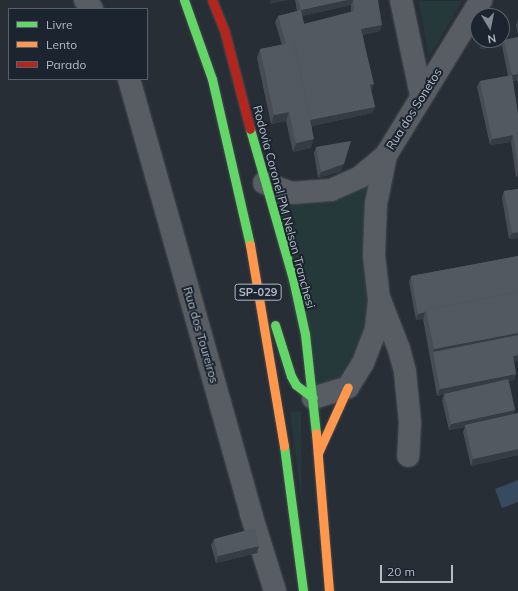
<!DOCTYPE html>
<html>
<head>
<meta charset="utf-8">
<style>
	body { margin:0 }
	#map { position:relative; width:518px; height:591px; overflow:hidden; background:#282e35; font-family:Mulish,sans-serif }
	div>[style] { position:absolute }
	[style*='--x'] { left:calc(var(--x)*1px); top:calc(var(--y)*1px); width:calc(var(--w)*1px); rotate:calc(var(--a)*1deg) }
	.green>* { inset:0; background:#25383a }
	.water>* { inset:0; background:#374a5f }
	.roads { filter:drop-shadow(0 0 1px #464a50) drop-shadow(0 0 1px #464a50) }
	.street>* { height:22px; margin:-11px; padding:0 11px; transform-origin:11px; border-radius:11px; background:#585d63 }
	.fast>* { height:9px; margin:-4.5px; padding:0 4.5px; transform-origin:4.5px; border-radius:4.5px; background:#63d668 }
	.slow>* { height:9px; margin:-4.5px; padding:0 4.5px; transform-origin:4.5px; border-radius:4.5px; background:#ff974d }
	.jam>* { height:9px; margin:-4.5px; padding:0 4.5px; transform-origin:4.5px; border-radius:4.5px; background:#b3261e }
	.wall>* { inset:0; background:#484d54 }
	.shaded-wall>* { inset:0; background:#363c42 }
	.building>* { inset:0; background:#535960 }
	span { translate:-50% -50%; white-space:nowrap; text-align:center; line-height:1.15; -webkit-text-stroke:4px #1c252f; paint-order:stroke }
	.shield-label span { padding:1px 3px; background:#1c252f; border:1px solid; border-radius:3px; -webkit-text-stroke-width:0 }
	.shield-label { font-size:11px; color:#b2bbc6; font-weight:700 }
	.street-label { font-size:12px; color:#b2bbc6 }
	.legend { position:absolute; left:8px; top:8px; width:140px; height:72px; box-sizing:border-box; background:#1c252f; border:1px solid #58616b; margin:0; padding:5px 7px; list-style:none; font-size:12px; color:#b2bbc6 }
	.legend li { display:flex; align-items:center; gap:8px; height:20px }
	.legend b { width:20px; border:1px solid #58616b }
	.north { position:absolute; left:470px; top:8px; width:40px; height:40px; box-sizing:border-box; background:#1c252f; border:1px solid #58616b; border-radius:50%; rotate:170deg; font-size:11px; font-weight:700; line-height:16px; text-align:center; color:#b2bbc6 }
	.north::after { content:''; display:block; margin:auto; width:14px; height:18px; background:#828a93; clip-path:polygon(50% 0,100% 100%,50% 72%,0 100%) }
	.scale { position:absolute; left:380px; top:565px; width:73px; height:18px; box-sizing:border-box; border:2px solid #b2bbc6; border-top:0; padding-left:5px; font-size:12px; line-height:14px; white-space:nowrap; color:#b2bbc6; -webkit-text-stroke:3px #1c252f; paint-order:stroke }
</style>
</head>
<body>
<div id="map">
	<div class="green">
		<div style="clip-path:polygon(419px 1px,462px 1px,429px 57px)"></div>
		<div style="clip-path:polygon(386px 155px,363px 363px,313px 398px,264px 183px,331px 190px)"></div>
		<div style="clip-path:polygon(301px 411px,302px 504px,290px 412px)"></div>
	</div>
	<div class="water">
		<div style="clip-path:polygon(518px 480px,518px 502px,502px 508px,495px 489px)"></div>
	</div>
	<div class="roads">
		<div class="street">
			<div style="--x:85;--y:0;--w:11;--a:52"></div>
			<div style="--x:401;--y:0;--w:97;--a:78.1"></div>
			<div style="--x:129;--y:79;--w:452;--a:74.3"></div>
			<div style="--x:251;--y:514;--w:81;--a:72.7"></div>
			<div style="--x:264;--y:183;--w:29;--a:20"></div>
			<div style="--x:291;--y:193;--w:40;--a:-4.3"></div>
			<div style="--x:331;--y:190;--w:32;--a:-24"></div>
			<div style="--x:360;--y:177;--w:34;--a:-40"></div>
			<div style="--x:380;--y:300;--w:53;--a:68.8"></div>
			<div style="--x:399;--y:349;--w:24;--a:75"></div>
			<div style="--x:405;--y:372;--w:50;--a:84.3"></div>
			<div style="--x:410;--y:422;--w:34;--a:93"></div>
			<div style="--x:313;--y:398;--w:37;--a:-17"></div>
			<div style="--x:348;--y:387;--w:28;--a:-58"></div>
			<div style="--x:363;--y:363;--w:36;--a:-69"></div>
			<div style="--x:376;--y:329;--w:30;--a:-84"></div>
			<div style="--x:379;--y:299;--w:44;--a:-96.5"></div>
			<div style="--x:374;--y:255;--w:51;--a:-87.8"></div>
			<div style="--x:376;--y:204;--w:50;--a:-78.5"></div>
			<div style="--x:386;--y:155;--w:182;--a:-58.5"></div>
		</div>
		<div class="fast">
			<div style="--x:184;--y:0;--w:84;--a:70.5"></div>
			<div style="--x:212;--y:79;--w:170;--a:77.1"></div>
			<div style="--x:250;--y:129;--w:156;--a:74"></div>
			<div style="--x:293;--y:279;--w:56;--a:77.7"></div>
			<div style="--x:305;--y:334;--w:100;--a:83.7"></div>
			<div style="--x:275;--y:325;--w:53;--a:72.6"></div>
			<div style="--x:291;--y:376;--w:10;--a:61"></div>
			<div style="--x:296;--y:385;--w:21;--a:37"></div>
			<div style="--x:284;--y:446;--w:146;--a:82.5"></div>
		</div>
		<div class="slow">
			<div style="--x:250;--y:245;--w:204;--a:80.4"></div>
			<div style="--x:316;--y:433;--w:159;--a:85.3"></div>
			<div style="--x:318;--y:453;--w:72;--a:-65.6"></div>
		</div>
		<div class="jam">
			<div style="--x:212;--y:0;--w:35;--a:68"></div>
			<div style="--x:225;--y:33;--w:99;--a:75.4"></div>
		</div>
	</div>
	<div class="wall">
		<div style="clip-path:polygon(evenodd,295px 0,378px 0,380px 31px,363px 35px,372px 90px,371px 90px,375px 107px,372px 113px,312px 126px,311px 148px,293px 152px,286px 121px,271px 124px,257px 58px,260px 49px,282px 45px,275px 22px,278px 16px,297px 11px,295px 0,351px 5px,351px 12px,304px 24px,302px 16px,351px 5px)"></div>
		<div style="clip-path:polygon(518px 19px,518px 35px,516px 25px)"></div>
		<div style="clip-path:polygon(518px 37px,518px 84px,517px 80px,513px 81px,518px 114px,518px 176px,516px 177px,511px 142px,490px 145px,477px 87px,480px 81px,508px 76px,502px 46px,480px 49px,481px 45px,503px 43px,504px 40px)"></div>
		<div style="clip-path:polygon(316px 147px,341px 171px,318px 178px,314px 153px)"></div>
		<div style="clip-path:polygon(518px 189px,518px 238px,509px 239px,502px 198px,504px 191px)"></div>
		<div style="clip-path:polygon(518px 256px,518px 361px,514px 362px,516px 374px,514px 380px,509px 381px,515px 410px,513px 414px,518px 413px,518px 455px,471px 466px,463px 432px,465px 427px,449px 430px,442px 400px,444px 394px,437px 396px,423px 319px,416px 320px,409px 282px,411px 276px)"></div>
		<div style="clip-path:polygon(214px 539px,257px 553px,216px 563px,211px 545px)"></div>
	</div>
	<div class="shaded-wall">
		<div style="clip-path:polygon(271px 0,289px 0,269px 4px)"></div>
		<div style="clip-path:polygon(347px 0,353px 0,351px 5px,298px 17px,301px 10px)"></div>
		<div style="clip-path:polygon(382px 25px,380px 31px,359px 36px,361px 29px)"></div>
		<div style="clip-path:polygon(503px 43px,502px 46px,480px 49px,481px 45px)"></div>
		<div style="clip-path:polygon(518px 74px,517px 80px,509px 81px,512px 75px)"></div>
		<div style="clip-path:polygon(374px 84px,372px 90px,367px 91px,370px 85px)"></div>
		<div style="clip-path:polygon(375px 107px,372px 113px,307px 127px,309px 120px)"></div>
		<div style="clip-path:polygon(289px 112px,286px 121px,271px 124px,274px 115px)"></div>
		<div style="clip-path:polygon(513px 135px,511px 142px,490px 145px,492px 139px)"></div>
		<div style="clip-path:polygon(314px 139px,311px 148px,293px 152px,296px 143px)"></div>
		<div style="clip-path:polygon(344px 164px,341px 171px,318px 178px,321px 172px)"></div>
		<div style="clip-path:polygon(518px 232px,518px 238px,509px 239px,512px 233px)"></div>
		<div style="clip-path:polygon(425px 312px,423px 319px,416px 320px,418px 314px)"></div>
		<div style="clip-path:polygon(518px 333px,518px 341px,433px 352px,434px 349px)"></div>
		<div style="clip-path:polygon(518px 355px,518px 361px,511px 363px,513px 356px)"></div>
		<div style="clip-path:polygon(516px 374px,514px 380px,437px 396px,440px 389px)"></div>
		<div style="clip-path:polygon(515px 410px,513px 416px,465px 425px,465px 427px,449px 430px,451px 424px)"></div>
		<div style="clip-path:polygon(518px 449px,518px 455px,471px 466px,473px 459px)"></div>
		<div style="clip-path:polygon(259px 546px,257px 553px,216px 563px,218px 556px)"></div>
	</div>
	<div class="building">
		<div style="clip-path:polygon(298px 0,347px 0,301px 10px)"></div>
		<div style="clip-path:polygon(353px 0,378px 0,382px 25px,361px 29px,374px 84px,370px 85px,375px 107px,310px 120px,294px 42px,286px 44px,278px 16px,301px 10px,304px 24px,354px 11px)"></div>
		<div style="clip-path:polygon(502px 35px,503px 43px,481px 45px,484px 40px,502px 40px)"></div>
		<div style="clip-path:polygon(518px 37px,518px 74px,512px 75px,518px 114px,518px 165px,513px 135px,492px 139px,480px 81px,512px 75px,504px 40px)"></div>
		<div style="clip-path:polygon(294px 42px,314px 139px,296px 143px,289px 112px,274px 115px,260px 49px)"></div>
		<div style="clip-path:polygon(351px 141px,344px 164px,321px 172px,316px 147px)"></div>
		<div style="clip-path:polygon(518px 189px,518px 232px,512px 233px,504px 191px)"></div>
		<div style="clip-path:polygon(518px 256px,518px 292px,426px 310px,425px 312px,418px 314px,411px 276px)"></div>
		<div style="clip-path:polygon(518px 292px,518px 333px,434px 349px,426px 310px)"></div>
		<div style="clip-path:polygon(518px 335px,518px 355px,513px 356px,516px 374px,440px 389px,433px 352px)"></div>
		<div style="clip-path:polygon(508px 379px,515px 410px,451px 424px,444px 394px)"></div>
		<div style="clip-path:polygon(518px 413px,518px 449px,473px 459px,465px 425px)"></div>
		<div style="clip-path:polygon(255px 528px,259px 546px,218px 556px,214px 539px)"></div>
	</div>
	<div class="shield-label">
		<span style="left:258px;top:292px">SP-029</span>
	</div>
	<div class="street-label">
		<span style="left:414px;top:109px;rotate:-58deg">Rua dos Sonetos</span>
		<span style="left:284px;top:207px;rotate:75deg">Rodovia Coronel PM Nelson Tranchesi</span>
		<span style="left:201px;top:335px;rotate:74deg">Rua dos Toureiros</span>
	</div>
	<ul class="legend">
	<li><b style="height:5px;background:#63d668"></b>Livre</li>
	<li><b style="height:5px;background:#ff974d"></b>Lento</li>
	<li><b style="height:5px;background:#b3261e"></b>Parado</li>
	</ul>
	<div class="north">N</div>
	<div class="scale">20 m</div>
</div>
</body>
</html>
